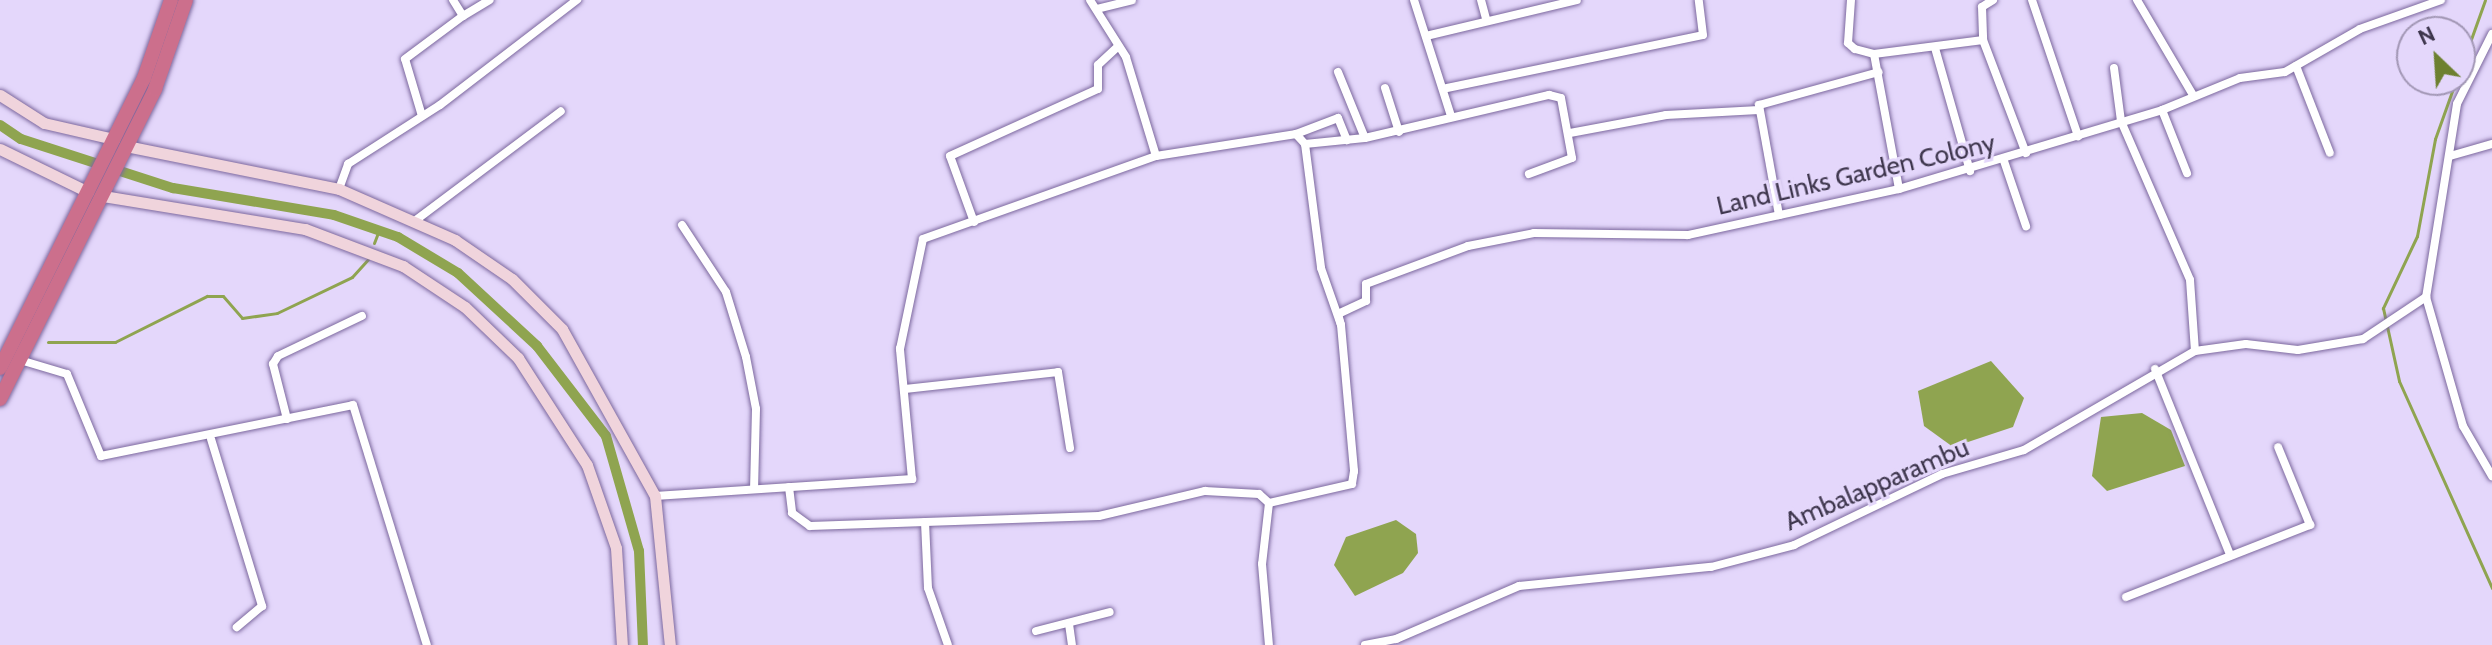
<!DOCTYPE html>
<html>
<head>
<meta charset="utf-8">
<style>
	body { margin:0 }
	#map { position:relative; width:2492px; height:645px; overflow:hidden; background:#e4d7fb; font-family:Cabin,sans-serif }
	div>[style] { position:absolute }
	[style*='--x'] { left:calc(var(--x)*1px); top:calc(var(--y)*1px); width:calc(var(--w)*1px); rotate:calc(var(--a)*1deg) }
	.water>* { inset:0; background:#8fa450 }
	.stream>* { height:3px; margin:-1.5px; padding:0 1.5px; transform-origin:1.5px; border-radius:1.5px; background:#8fa450 }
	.canal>* { height:10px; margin:-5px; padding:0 5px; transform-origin:5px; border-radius:5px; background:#8fa450 }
	.roads { filter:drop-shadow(0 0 2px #7c689e) drop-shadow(0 0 2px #7c689e) }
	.street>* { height:8px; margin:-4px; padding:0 4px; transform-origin:4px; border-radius:4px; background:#fff }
	.secondary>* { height:11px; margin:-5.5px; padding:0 5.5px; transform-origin:5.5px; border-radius:5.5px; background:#f0d4dc }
	.highway>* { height:14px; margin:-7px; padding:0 7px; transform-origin:7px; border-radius:7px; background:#cc6f8c }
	span { translate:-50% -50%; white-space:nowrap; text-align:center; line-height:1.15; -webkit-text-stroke:6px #e4d7fb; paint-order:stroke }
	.street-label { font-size:26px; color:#3e364d }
	.north { position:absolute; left:2396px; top:16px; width:80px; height:80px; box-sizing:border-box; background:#e4d7fb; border:2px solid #a297b5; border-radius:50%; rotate:335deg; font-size:22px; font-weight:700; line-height:32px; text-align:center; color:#3e364d }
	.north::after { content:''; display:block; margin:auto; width:28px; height:36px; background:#6d8030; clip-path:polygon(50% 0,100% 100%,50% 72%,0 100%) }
</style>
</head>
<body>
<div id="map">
	<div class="water">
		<div style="clip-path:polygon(1991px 361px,2024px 398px,2013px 427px,1953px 447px,1924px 426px,1918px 391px)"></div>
		<div style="clip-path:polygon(2142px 413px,2171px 430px,2185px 466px,2107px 491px,2092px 476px,2101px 417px)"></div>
		<div style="clip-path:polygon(1396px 520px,1416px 534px,1418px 553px,1403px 573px,1355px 596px,1334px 565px,1346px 537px)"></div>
	</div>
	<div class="stream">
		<div style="--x:2460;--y:70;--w:74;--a:-70.3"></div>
		<div style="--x:2456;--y:80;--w:63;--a:109.6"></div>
		<div style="--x:2435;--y:139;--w:99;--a:100.5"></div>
		<div style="--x:2417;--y:236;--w:80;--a:115.3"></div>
		<div style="--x:2383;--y:308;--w:75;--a:77.6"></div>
		<div style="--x:2399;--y:381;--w:227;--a:65.8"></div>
		<div style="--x:374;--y:243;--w:14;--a:-69"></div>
		<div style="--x:48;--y:342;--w:67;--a:0"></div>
		<div style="--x:115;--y:342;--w:103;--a:-26.6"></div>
		<div style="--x:207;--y:296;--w:16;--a:0"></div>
		<div style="--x:223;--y:296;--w:29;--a:49"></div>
		<div style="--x:242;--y:318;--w:35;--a:-8"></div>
		<div style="--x:277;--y:313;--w:83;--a:-25.6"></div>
		<div style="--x:352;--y:277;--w:24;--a:-48"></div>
	</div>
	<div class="canal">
		<div style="--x:0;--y:125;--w:25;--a:34"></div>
		<div style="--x:21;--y:139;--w:160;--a:17.9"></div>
		<div style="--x:173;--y:188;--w:163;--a:9.5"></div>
		<div style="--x:334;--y:215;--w:68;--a:19"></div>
		<div style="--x:398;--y:237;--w:70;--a:31"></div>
		<div style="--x:458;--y:273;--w:108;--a:42.7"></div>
		<div style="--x:537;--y:346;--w:113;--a:52.5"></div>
		<div style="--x:606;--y:436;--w:120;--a:74"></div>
		<div style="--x:639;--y:551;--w:94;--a:87.6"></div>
	</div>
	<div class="roads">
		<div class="street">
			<div style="--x:453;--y:0;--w:19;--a:58"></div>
			<div style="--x:463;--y:16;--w:31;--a:-31"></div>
			<div style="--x:1414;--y:0;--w:122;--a:72.3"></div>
			<div style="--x:1481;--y:0;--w:20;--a:75"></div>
			<div style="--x:1851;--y:0;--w:43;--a:94"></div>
			<div style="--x:1848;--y:43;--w:9;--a:41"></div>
			<div style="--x:1855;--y:49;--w:20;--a:15"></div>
			<div style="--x:1874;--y:54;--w:110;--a:-7.3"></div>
			<div style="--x:1993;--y:0;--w:13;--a:148"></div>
			<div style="--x:1982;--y:7;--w:33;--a:88"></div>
			<div style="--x:1983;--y:40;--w:121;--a:69.2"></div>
			<div style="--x:2032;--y:0;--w:144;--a:71.3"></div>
			<div style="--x:2137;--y:0;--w:110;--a:59.5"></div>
			<div style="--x:1097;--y:9;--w:36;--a:-14"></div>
			<div style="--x:2492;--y:34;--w:78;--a:116.6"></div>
			<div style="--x:2457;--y:104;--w:195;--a:99.1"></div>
			<div style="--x:2426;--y:297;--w:134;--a:74"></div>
			<div style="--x:2463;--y:426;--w:58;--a:59.9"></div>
			<div style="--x:1426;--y:36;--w:155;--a:-13.4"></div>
			<div style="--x:1935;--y:48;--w:128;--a:74.1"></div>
			<div style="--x:1874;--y:54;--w:137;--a:79.5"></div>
			<div style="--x:2296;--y:66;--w:93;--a:68.7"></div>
			<div style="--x:2114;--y:68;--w:53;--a:82.5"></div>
			<div style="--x:2121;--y:121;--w:173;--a:66.5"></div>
			<div style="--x:2190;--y:280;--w:71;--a:86"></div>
			<div style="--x:1338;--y:72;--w:71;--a:67.8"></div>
			<div style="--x:1365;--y:138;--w:189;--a:-13.2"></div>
			<div style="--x:1549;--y:95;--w:12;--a:14"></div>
			<div style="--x:1561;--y:98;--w:61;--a:79.6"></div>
			<div style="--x:1572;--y:158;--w:46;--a:159.6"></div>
			<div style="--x:1385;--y:88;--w:46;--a:72.3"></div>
			<div style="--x:1447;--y:88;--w:261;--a:-11.7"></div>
			<div style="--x:1703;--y:35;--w:35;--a:-97"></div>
			<div style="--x:2162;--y:110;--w:68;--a:68.4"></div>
			<div style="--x:422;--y:116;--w:59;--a:-106.6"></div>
			<div style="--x:405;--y:59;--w:72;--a:-36.6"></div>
			<div style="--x:1570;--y:133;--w:98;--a:-10.6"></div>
			<div style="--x:1666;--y:115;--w:93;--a:-3.1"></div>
			<div style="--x:1296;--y:134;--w:45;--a:-20.9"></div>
			<div style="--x:1338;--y:118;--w:24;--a:68"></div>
			<div style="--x:1305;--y:144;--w:60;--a:-5.7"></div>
			<div style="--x:1156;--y:156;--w:142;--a:-8.9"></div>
			<div style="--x:1296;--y:134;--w:13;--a:48"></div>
			<div style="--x:1305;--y:144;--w:125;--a:82.6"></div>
			<div style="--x:1321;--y:268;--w:60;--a:70.7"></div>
			<div style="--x:1341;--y:325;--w:147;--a:84.9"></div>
			<div style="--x:1354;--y:471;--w:13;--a:99"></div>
			<div style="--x:1352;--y:484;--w:85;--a:167.1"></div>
			<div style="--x:2450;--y:156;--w:44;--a:-15.9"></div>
			<div style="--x:2004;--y:161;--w:69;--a:71.3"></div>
			<div style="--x:339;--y:189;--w:27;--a:-70"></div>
			<div style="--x:348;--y:164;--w:109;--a:-32.7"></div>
			<div style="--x:440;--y:105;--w:173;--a:-37.5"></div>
			<div style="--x:1779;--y:215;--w:112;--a:-100.3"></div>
			<div style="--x:1759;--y:105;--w:124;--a:-15.4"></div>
			<div style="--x:416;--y:220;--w:181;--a:-36.9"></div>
			<div style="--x:974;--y:222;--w:70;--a:-110"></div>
			<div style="--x:950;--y:156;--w:162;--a:-24.4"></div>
			<div style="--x:1098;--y:89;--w:24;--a:-90"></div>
			<div style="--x:1098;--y:65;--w:25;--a:-43"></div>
			<div style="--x:682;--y:225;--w:80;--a:56.7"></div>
			<div style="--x:726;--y:292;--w:68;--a:72.9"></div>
			<div style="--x:746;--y:357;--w:53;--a:79.1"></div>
			<div style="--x:756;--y:409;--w:80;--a:91.4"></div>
			<div style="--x:1341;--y:325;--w:11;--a:-105"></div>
			<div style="--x:1338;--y:314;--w:31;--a:-25"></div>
			<div style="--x:1366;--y:301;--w:17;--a:-90"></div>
			<div style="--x:1366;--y:284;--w:109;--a:-20.4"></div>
			<div style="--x:1468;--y:246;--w:67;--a:-11.1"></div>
			<div style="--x:1534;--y:233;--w:154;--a:0.7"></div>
			<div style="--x:1688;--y:235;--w:216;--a:-12.3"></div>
			<div style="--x:1899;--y:189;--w:275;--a:-16.7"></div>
			<div style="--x:2162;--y:110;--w:84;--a:-22.3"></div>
			<div style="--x:2240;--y:78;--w:45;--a:-7.6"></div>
			<div style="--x:2285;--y:72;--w:86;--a:-29.8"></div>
			<div style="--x:2360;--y:29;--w:86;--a:-19.7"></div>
			<div style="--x:20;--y:360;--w:49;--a:16.6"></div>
			<div style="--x:67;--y:374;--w:89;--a:67.5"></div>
			<div style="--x:101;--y:456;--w:257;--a:-11.4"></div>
			<div style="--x:353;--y:405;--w:251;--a:72.9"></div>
			<div style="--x:2155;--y:369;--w:201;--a:68"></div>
			<div style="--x:905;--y:389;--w:154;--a:-6.3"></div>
			<div style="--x:1058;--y:372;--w:77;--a:81"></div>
			<div style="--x:287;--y:419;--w:57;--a:-104.3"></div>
			<div style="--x:273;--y:364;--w:9;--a:-58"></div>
			<div style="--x:278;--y:356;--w:93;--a:-25.5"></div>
			<div style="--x:211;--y:439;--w:175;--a:73"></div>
			<div style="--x:262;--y:606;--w:33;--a:140"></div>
			<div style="--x:789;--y:487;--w:26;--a:83"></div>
			<div style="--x:792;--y:513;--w:22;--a:36"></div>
			<div style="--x:810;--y:526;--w:289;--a:-2"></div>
			<div style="--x:1099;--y:516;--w:109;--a:-13.3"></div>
			<div style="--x:1205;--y:491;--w:54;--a:3.2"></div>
			<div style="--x:1259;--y:494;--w:13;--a:42"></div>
			<div style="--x:1269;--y:503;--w:61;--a:96.5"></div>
			<div style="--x:1262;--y:564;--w:81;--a:85.1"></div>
			<div style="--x:655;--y:496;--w:258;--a:-3.8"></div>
			<div style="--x:912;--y:479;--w:131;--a:-95.3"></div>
			<div style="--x:900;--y:349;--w:112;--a:-78.2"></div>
			<div style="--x:923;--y:239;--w:247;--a:-19.6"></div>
			<div style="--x:1156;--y:156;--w:103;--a:-106.9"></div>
			<div style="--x:1126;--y:57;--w:67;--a:-122.3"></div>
			<div style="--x:925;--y:522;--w:66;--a:87.4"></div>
			<div style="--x:928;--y:588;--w:60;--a:70.7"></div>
			<div style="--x:2126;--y:597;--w:198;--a:-21.4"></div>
			<div style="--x:2310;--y:525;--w:84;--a:-112.3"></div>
			<div style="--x:1069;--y:624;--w:21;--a:82"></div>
			<div style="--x:1036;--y:631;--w:76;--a:-14.4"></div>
			<div style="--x:1365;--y:645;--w:32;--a:-11"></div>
			<div style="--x:1396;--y:639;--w:134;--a:-23.3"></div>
			<div style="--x:1519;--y:586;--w:193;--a:-5.7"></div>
			<div style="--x:1711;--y:567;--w:86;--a:-14.8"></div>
			<div style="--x:1794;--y:545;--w:164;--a:-25.6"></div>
			<div style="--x:1942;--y:474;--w:85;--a:-16.3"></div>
			<div style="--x:2024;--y:450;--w:198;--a:-30.1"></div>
			<div style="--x:2195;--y:351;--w:51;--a:-7.8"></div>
			<div style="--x:2246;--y:344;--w:52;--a:6.6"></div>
			<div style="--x:2298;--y:350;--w:66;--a:-9.6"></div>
			<div style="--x:2363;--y:339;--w:76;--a:-33.7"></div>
		</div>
		<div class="secondary">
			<div style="--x:0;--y:95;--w:52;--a:32.5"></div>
			<div style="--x:44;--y:123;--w:72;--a:12.9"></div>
			<div style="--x:126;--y:146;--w:217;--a:11.4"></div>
			<div style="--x:339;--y:189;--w:127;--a:23.7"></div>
			<div style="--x:455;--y:240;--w:69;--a:34.4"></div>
			<div style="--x:512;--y:279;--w:71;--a:45"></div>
			<div style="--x:562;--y:329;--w:191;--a:60.9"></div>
			<div style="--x:655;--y:496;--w:150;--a:84.3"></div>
			<div style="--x:0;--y:149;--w:98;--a:26"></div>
			<div style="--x:103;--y:196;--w:205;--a:9.3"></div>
			<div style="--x:305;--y:229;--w:105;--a:20.7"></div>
			<div style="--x:403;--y:266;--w:74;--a:33.5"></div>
			<div style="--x:465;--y:307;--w:74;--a:43.9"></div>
			<div style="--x:518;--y:358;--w:127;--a:57.2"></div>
			<div style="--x:587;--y:465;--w:88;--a:70.7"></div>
			<div style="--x:616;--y:548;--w:97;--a:86.5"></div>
		</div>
		<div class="highway">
			<div style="--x:0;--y:368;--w:324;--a:-63.6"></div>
			<div style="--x:144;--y:78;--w:83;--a:-70.9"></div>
			<div style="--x:0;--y:399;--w:347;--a:-63.4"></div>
			<div style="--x:155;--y:89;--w:94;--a:-70.8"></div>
		</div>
	</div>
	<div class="street-label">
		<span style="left:1856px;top:175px;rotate:-13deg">Land Links Garden Colony</span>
		<span style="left:1877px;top:485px;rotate:-23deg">Ambalapparambu</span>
	</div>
	<div class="north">N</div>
</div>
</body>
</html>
